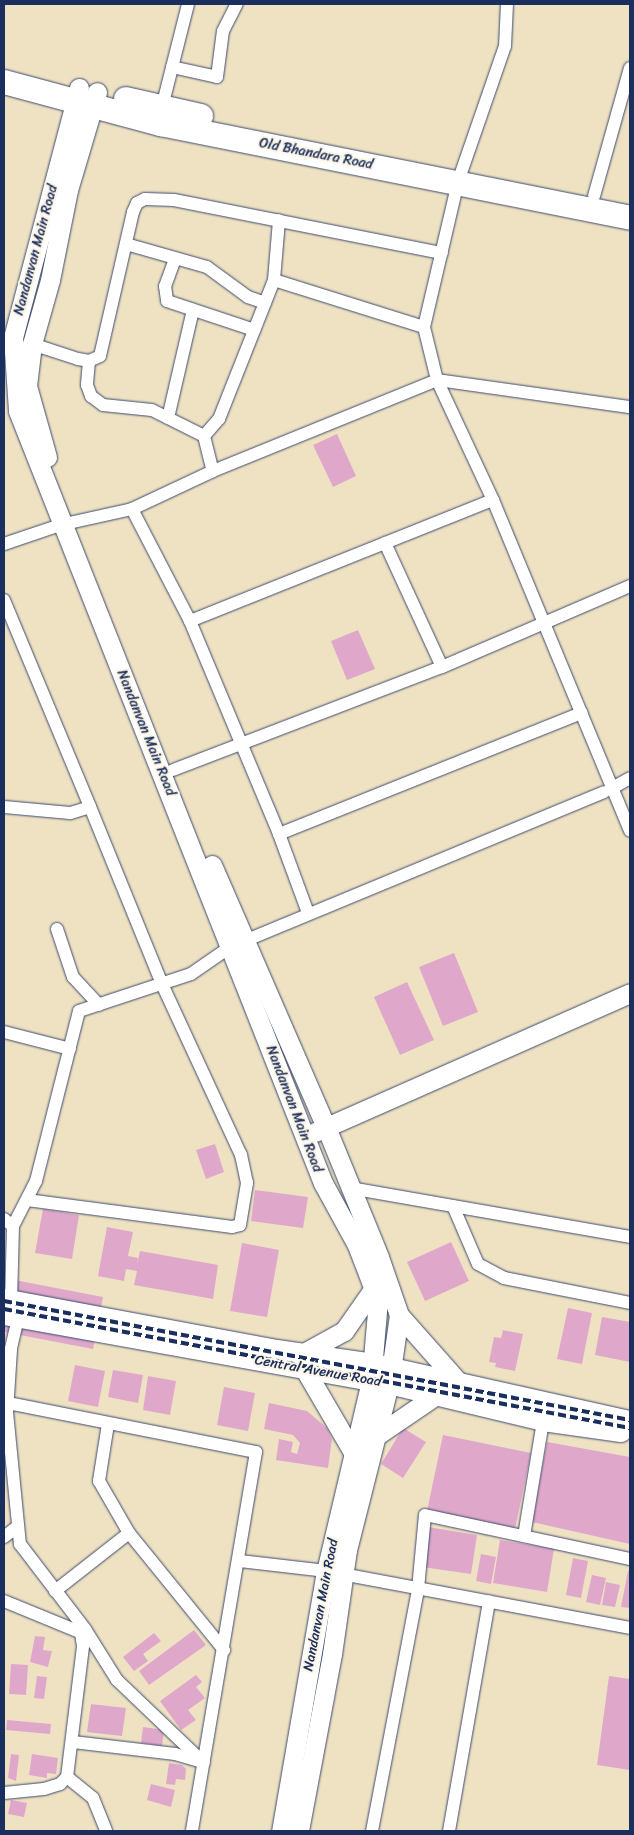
<!DOCTYPE html>
<html>
<head>
<meta charset="utf-8">
<style>
	body { margin:0 }
	#map { position:relative; width:634px; height:1835px; overflow:hidden; background:#efe2c3; font-family:Sriracha,sans-serif }
	div>[style] { position:absolute }
	[style*='--x'] { left:calc(var(--x)*1px); top:calc(var(--y)*1px); width:calc(var(--w)*1px); rotate:calc(var(--a)*1deg) }
	.building>* { inset:0; background:#dfa8cb }
	.roads { filter:drop-shadow(0 0 1px #3b4a6d) drop-shadow(0 0 1px #3b4a6d) }
	.street>* { height:12px; margin:-6px; padding:0 6px; transform-origin:6px; border-radius:6px; background:#fff }
	.secondary>* { height:19px; margin:-9.5px; padding:0 9.5px; transform-origin:9.5px; border-radius:9.5px; background:#fff }
	.primary>* { height:20px; margin:-10px; padding:0 10px; transform-origin:10px; border-radius:10px; background:#fff }
	.highway>* { height:24px; margin:-12px; padding:0 12px; transform-origin:12px; border-radius:12px; background:#fff }
	.rail>* { height:4px; margin-top:-2px; transform-origin:0; background:repeating-linear-gradient(90deg,#1b2f5e 0 8px,transparent 0 12px) }
	span { translate:-50% -50%; white-space:nowrap; text-align:center; line-height:1.15; -webkit-text-stroke:4px #fcf5e5; paint-order:stroke }
	.street-label { font-size:14px; color:#1b2f5e }
	.frame { position:absolute; inset:0; border:5px solid #1b2f5e; pointer-events:none }
</style>
</head>
<body>
<div id="map">
	<div class="building">
		<div style="clip-path:polygon(337px 434px,356px 476px,333px 487px,313px 445px)"></div>
		<div style="clip-path:polygon(358px 630px,375px 669px,347px 680px,331px 641px)"></div>
		<div style="clip-path:polygon(454px 953px,478px 1012px,443px 1026px,419px 967px)"></div>
		<div style="clip-path:polygon(407px 982px,434px 1040px,400px 1055px,374px 997px)"></div>
		<div style="clip-path:polygon(215px 1144px,224px 1172px,206px 1179px,196px 1150px)"></div>
		<div style="clip-path:polygon(255px 1190px,308px 1197px,303px 1228px,251px 1221px)"></div>
		<div style="clip-path:polygon(43px 1209px,79px 1215px,72px 1259px,35px 1253px)"></div>
		<div style="clip-path:polygon(107px 1227px,133px 1232px,128px 1256px,138px 1258px,137px 1265px,140px 1251px,218px 1265px,213px 1299px,134px 1285px,137px 1271px,126px 1269px,124px 1281px,98px 1276px)"></div>
		<div style="clip-path:polygon(451px 1242px,469px 1281px,425px 1301px,407px 1262px)"></div>
		<div style="clip-path:polygon(242px 1243px,279px 1250px,267px 1317px,230px 1311px)"></div>
		<div style="clip-path:polygon(4px 1278px,103px 1297px,93px 1349px,4px 1332px)"></div>
		<div style="clip-path:polygon(568px 1308px,592px 1313px,582px 1364px,557px 1359px)"></div>
		<div style="clip-path:polygon(602px 1317px,630px 1322px,630px 1362px,595px 1355px)"></div>
		<div style="clip-path:polygon(503px 1330px,523px 1334px,515px 1371px,495px 1367px,496px 1363px,489px 1362px,494px 1337px,501px 1338px)"></div>
		<div style="clip-path:polygon(75px 1365px,105px 1371px,98px 1407px,68px 1401px)"></div>
		<div style="clip-path:polygon(113px 1370px,143px 1375px,138px 1403px,108px 1397px)"></div>
		<div style="clip-path:polygon(148px 1376px,176px 1381px,170px 1415px,143px 1410px)"></div>
		<div style="clip-path:polygon(224px 1387px,255px 1393px,248px 1431px,217px 1425px)"></div>
		<div style="clip-path:polygon(269px 1403px,307px 1411px,327px 1428px,332px 1439px,328px 1468px,276px 1460px,279px 1439px,293px 1442px,291px 1452px,297px 1454px,300px 1443px,293px 1435px,264px 1429px)"></div>
		<div style="clip-path:polygon(403px 1428px,426px 1442px,403px 1478px,381px 1464px)"></div>
		<div style="clip-path:polygon(443px 1435px,531px 1453px,515px 1529px,427px 1511px)"></div>
		<div style="clip-path:polygon(547px 1442px,630px 1457px,630px 1544px,532px 1522px)"></div>
		<div style="clip-path:polygon(428px 1527px,477px 1535px,471px 1574px,422px 1567px)"></div>
		<div style="clip-path:polygon(500px 1540px,554px 1549px,547px 1592px,493px 1583px)"></div>
		<div style="clip-path:polygon(481px 1554px,496px 1557px,491px 1584px,476px 1581px)"></div>
		<div style="clip-path:polygon(573px 1558px,588px 1561px,581px 1598px,566px 1595px)"></div>
		<div style="clip-path:polygon(628px 1571px,630px 1571px,630px 1608px,621px 1607px)"></div>
		<div style="clip-path:polygon(592px 1575px,606px 1578px,600px 1605px,586px 1602px)"></div>
		<div style="clip-path:polygon(606px 1582px,620px 1585px,615px 1607px,602px 1605px)"></div>
		<div style="clip-path:polygon(194px 1630px,206px 1645px,149px 1685px,139px 1671px)"></div>
		<div style="clip-path:polygon(154px 1633px,161px 1641px,143px 1654px,148px 1661px,134px 1671px,123px 1657px)"></div>
		<div style="clip-path:polygon(35px 1636px,45px 1637px,43px 1650px,52px 1651px,48px 1667px,30px 1662px)"></div>
		<div style="clip-path:polygon(11px 1664px,28px 1665px,26px 1695px,9px 1694px)"></div>
		<div style="clip-path:polygon(196px 1675px,202px 1682px,196px 1687px,205px 1698px,188px 1710px,196px 1720px,181px 1730px,160px 1701px)"></div>
		<div style="clip-path:polygon(37px 1676px,47px 1677px,44px 1699px,34px 1698px)"></div>
		<div style="clip-path:polygon(609px 1676px,630px 1679px,630px 1770px,597px 1765px)"></div>
		<div style="clip-path:polygon(91px 1704px,126px 1708px,122px 1736px,87px 1732px)"></div>
		<div style="clip-path:polygon(7px 1720px,51px 1724px,50px 1734px,6px 1730px)"></div>
		<div style="clip-path:polygon(143px 1727px,164px 1730px,162px 1746px,141px 1743px)"></div>
		<div style="clip-path:polygon(11px 1754px,19px 1755px,16px 1781px,8px 1778px)"></div>
		<div style="clip-path:polygon(32px 1754px,58px 1758px,56px 1774px,47px 1773px,47px 1778px,29px 1775px)"></div>
		<div style="clip-path:polygon(169px 1763px,182px 1765px,186px 1769px,185px 1780px,176px 1779px,175px 1785px,166px 1784px)"></div>
		<div style="clip-path:polygon(151px 1784px,175px 1790px,171px 1807px,147px 1800px)"></div>
		<div style="clip-path:polygon(11px 1800px,27px 1803px,24px 1817px,8px 1814px)"></div>
	</div>
	<div class="roads">
		<div class="street">
			<div style="--x:507;--y:4;--w:42;--a:92.7"></div>
			<div style="--x:505;--y:46;--w:144;--a:109.1"></div>
			<div style="--x:458;--y:182;--w:149;--a:103.2"></div>
			<div style="--x:424;--y:327;--w:55;--a:76.2"></div>
			<div style="--x:437;--y:380;--w:132;--a:65"></div>
			<div style="--x:493;--y:500;--w:358;--a:67.5"></div>
			<div style="--x:172;--y:67;--w:46;--a:12.5"></div>
			<div style="--x:217;--y:77;--w:46;--a:-82.6"></div>
			<div style="--x:223;--y:31;--w:30;--a:-63"></div>
			<div style="--x:162;--y:107;--w:106;--a:-75.8"></div>
			<div style="--x:594;--y:196;--w:133;--a:-74.3"></div>
			<div style="--x:126;--y:244;--w:84;--a:15.9"></div>
			<div style="--x:207;--y:267;--w:51;--a:36.2"></div>
			<div style="--x:248;--y:297;--w:18;--a:19"></div>
			<div style="--x:175;--y:259;--w:29;--a:110"></div>
			<div style="--x:165;--y:286;--w:15;--a:82"></div>
			<div style="--x:167;--y:301;--w:92;--a:18.4"></div>
			<div style="--x:274;--y:280;--w:157;--a:17.4"></div>
			<div style="--x:32;--y:344;--w:48;--a:18.1"></div>
			<div style="--x:78;--y:359;--w:11;--a:10"></div>
			<div style="--x:89;--y:361;--w:12;--a:-24"></div>
			<div style="--x:100;--y:356;--w:148;--a:-77.1"></div>
			<div style="--x:133;--y:212;--w:10;--a:-66"></div>
			<div style="--x:137;--y:203;--w:9;--a:-27"></div>
			<div style="--x:145;--y:199;--w:29;--a:2"></div>
			<div style="--x:174;--y:200;--w:273;--a:11.2"></div>
			<div style="--x:89;--y:361;--w:24;--a:95"></div>
			<div style="--x:87;--y:385;--w:12;--a:70"></div>
			<div style="--x:91;--y:396;--w:15;--a:37"></div>
			<div style="--x:103;--y:405;--w:49;--a:5.8"></div>
			<div style="--x:152;--y:410;--w:58;--a:26.6"></div>
			<div style="--x:204;--y:436;--w:36;--a:76"></div>
			<div style="--x:168;--y:418;--w:111;--a:-77"></div>
			<div style="--x:204;--y:436;--w:23;--a:-49"></div>
			<div style="--x:219;--y:419;--w:149;--a:-68.4"></div>
			<div style="--x:274;--y:280;--w:60;--a:-85.2"></div>
			<div style="--x:132;--y:509;--w:126;--a:62.6"></div>
			<div style="--x:190;--y:621;--w:231;--a:67.3"></div>
			<div style="--x:279;--y:834;--w:84;--a:69.8"></div>
			<div style="--x:385;--y:543;--w:136;--a:65.3"></div>
			<div style="--x:4;--y:544;--w:59;--a:-18.7"></div>
			<div style="--x:60;--y:525;--w:74;--a:-12.5"></div>
			<div style="--x:132;--y:509;--w:89;--a:-25.1"></div>
			<div style="--x:213;--y:471;--w:242;--a:-22.1"></div>
			<div style="--x:437;--y:380;--w:195;--a:8"></div>
			<div style="--x:4;--y:600;--w:224;--a:67.4"></div>
			<div style="--x:90;--y:807;--w:21;--a:163"></div>
			<div style="--x:70;--y:813;--w:66;--a:-174.8"></div>
			<div style="--x:190;--y:621;--w:326;--a:-21.8"></div>
			<div style="--x:173;--y:770;--w:288;--a:-21"></div>
			<div style="--x:442;--y:667;--w:205;--a:-23.3"></div>
			<div style="--x:614;--y:787;--w:18;--a:-29"></div>
			<div style="--x:279;--y:834;--w:326;--a:-21.8"></div>
			<div style="--x:57;--y:929;--w:51;--a:71.6"></div>
			<div style="--x:73;--y:977;--w:38;--a:47"></div>
			<div style="--x:4;--y:1032;--w:68;--a:14.4"></div>
			<div style="--x:350;--y:1188;--w:284;--a:9.9"></div>
			<div style="--x:27;--y:1200;--w:207;--a:7.5"></div>
			<div style="--x:232;--y:1227;--w:8;--a:-14"></div>
			<div style="--x:240;--y:1225;--w:43;--a:-80.5"></div>
			<div style="--x:247;--y:1183;--w:29;--a:-102"></div>
			<div style="--x:241;--y:1155;--w:188;--a:-114.8"></div>
			<div style="--x:162;--y:984;--w:191;--a:-112.1"></div>
			<div style="--x:453;--y:1206;--w:63;--a:66.7"></div>
			<div style="--x:478;--y:1264;--w:30;--a:28"></div>
			<div style="--x:504;--y:1278;--w:128;--a:11.2"></div>
			<div style="--x:4;--y:1219;--w:11;--a:38"></div>
			<div style="--x:13;--y:1226;--w:51;--a:-62.9"></div>
			<div style="--x:36;--y:1181;--w:175;--a:-75.8"></div>
			<div style="--x:79;--y:1011;--w:118;--a:-18.3"></div>
			<div style="--x:191;--y:974;--w:47;--a:-34.7"></div>
			<div style="--x:230;--y:947;--w:405;--a:-22.5"></div>
			<div style="--x:13;--y:1226;--w:74;--a:91.5"></div>
			<div style="--x:11;--y:1300;--w:19;--a:69"></div>
			<div style="--x:18;--y:1318;--w:32;--a:103"></div>
			<div style="--x:11;--y:1349;--w:63;--a:93.6"></div>
			<div style="--x:7;--y:1412;--w:133;--a:84.4"></div>
			<div style="--x:20;--y:1544;--w:107;--a:52.6"></div>
			<div style="--x:85;--y:1629;--w:60;--a:57.9"></div>
			<div style="--x:117;--y:1680;--w:120;--a:43.7"></div>
			<div style="--x:8;--y:1403;--w:253;--a:11.2"></div>
			<div style="--x:256;--y:1452;--w:384;--a:99.6"></div>
			<div style="--x:108;--y:1424;--w:58;--a:99"></div>
			<div style="--x:99;--y:1481;--w:60;--a:60"></div>
			<div style="--x:129;--y:1533;--w:151;--a:50.9"></div>
			<div style="--x:524;--y:1536;--w:117;--a:-80.6"></div>
			<div style="--x:4;--y:1537;--w:18;--a:-38"></div>
			<div style="--x:240;--y:1561;--w:87;--a:6.6"></div>
			<div style="--x:326;--y:1571;--w:309;--a:10.6"></div>
			<div style="--x:55;--y:1591;--w:94;--a:-38.1"></div>
			<div style="--x:4;--y:1601;--w:84;--a:22.3"></div>
			<div style="--x:73;--y:1742;--w:103;--a:6.7"></div>
			<div style="--x:175;--y:1754;--w:25;--a:16"></div>
			<div style="--x:67;--y:1777;--w:33;--a:39"></div>
			<div style="--x:93;--y:1798;--w:35;--a:68"></div>
			<div style="--x:4;--y:1793;--w:40;--a:-5.7"></div>
			<div style="--x:44;--y:1789;--w:17;--a:-17"></div>
			<div style="--x:60;--y:1784;--w:10;--a:-45"></div>
			<div style="--x:67;--y:1777;--w:132;--a:-83"></div>
			<div style="--x:83;--y:1646;--w:20;--a:-99"></div>
			<div style="--x:372;--y:1831;--w:246;--a:-79.2"></div>
			<div style="--x:418;--y:1589;--w:74;--a:-84.6"></div>
			<div style="--x:425;--y:1515;--w:210;--a:12.1"></div>
			<div style="--x:449;--y:1831;--w:233;--a:-80.1"></div>
		</div>
		<div class="secondary">
			<div style="--x:79;--y:88;--w:258;--a:104.8"></div>
			<div style="--x:13;--y:337;--w:74;--a:86.1"></div>
			<div style="--x:18;--y:411;--w:830;--a:68.44"></div>
			<div style="--x:323;--y:1183;--w:71;--a:61.3"></div>
			<div style="--x:357;--y:1245;--w:59;--a:69.1"></div>
			<div style="--x:378;--y:1300;--w:81;--a:94.9"></div>
			<div style="--x:371;--y:1381;--w:195;--a:103.3"></div>
			<div style="--x:326;--y:1571;--w:264;--a:99.8"></div>
			<div style="--x:47;--y:457;--w:74;--a:-105.7"></div>
			<div style="--x:27;--y:386;--w:42;--a:-83.2"></div>
			<div style="--x:32;--y:344;--w:66;--a:-74.3"></div>
			<div style="--x:50;--y:280;--w:92;--a:-78.7"></div>
			<div style="--x:68;--y:190;--w:102;--a:-73.5"></div>
			<div style="--x:212;--y:865;--w:286;--a:66.5"></div>
			<div style="--x:326;--y:1127;--w:140;--a:67.8"></div>
			<div style="--x:379;--y:1257;--w:61;--a:71"></div>
			<div style="--x:399;--y:1315;--w:70;--a:98.2"></div>
			<div style="--x:389;--y:1384;--w:171;--a:104.2"></div>
			<div style="--x:347;--y:1550;--w:105;--a:98.2"></div>
			<div style="--x:332;--y:1654;--w:180;--a:100.6"></div>
			<div style="--x:315;--y:1132;--w:344;--a:-23.8"></div>
			<div style="--x:399;--y:1315;--w:94;--a:48.5"></div>
			<div style="--x:302;--y:1354;--w:48;--a:-28.7"></div>
			<div style="--x:344;--y:1331;--w:52;--a:-55.1"></div>
			<div style="--x:304;--y:1368;--w:99;--a:59.8"></div>
			<div style="--x:376;--y:1436;--w:73;--a:-34.3"></div>
		</div>
		<div class="primary">
			<div style="--x:4;--y:1299;--w:271;--a:10.6"></div>
			<div style="--x:270;--y:1349;--w:105;--a:8.2"></div>
			<div style="--x:374;--y:1364;--w:262;--a:12.6"></div>
			<div style="--x:4;--y:1315;--w:391;--a:10.2"></div>
			<div style="--x:389;--y:1384;--w:158;--a:13.5"></div>
			<div style="--x:543;--y:1421;--w:79;--a:8"></div>
		</div>
		<div class="highway">
			<div style="--x:4;--y:82;--w:163;--a:15"></div>
			<div style="--x:161;--y:124;--w:478;--a:11.3"></div>
			<div style="--x:126;--y:99;--w:77;--a:12.8"></div>
		</div>
	</div>
	<div class="rail">
		<div style="--x:4;--y:1301;--w:637;--a:10.76"></div>
		<div style="--x:4;--y:1309;--w:637;--a:10.76"></div>
	</div>
	<div class="street-label">
		<span style="left:316px;top:154px;rotate:11deg">Old Bhandara Road</span>
		<span style="left:36px;top:250px;rotate:-75deg">Nandanvan Main Road</span>
		<span style="left:146px;top:733px;rotate:68deg">Nandanvan Main Road</span>
		<span style="left:294px;top:1109px;rotate:69deg">Nandanvan Main Road</span>
		<span style="left:318px;top:1371px;rotate:10deg">Central Avenue Road</span>
		<span style="left:321px;top:1605px;rotate:-79deg">Nandanvan Main Road</span>
	</div>
	<div class="frame"></div>
</div>
</body>
</html>
